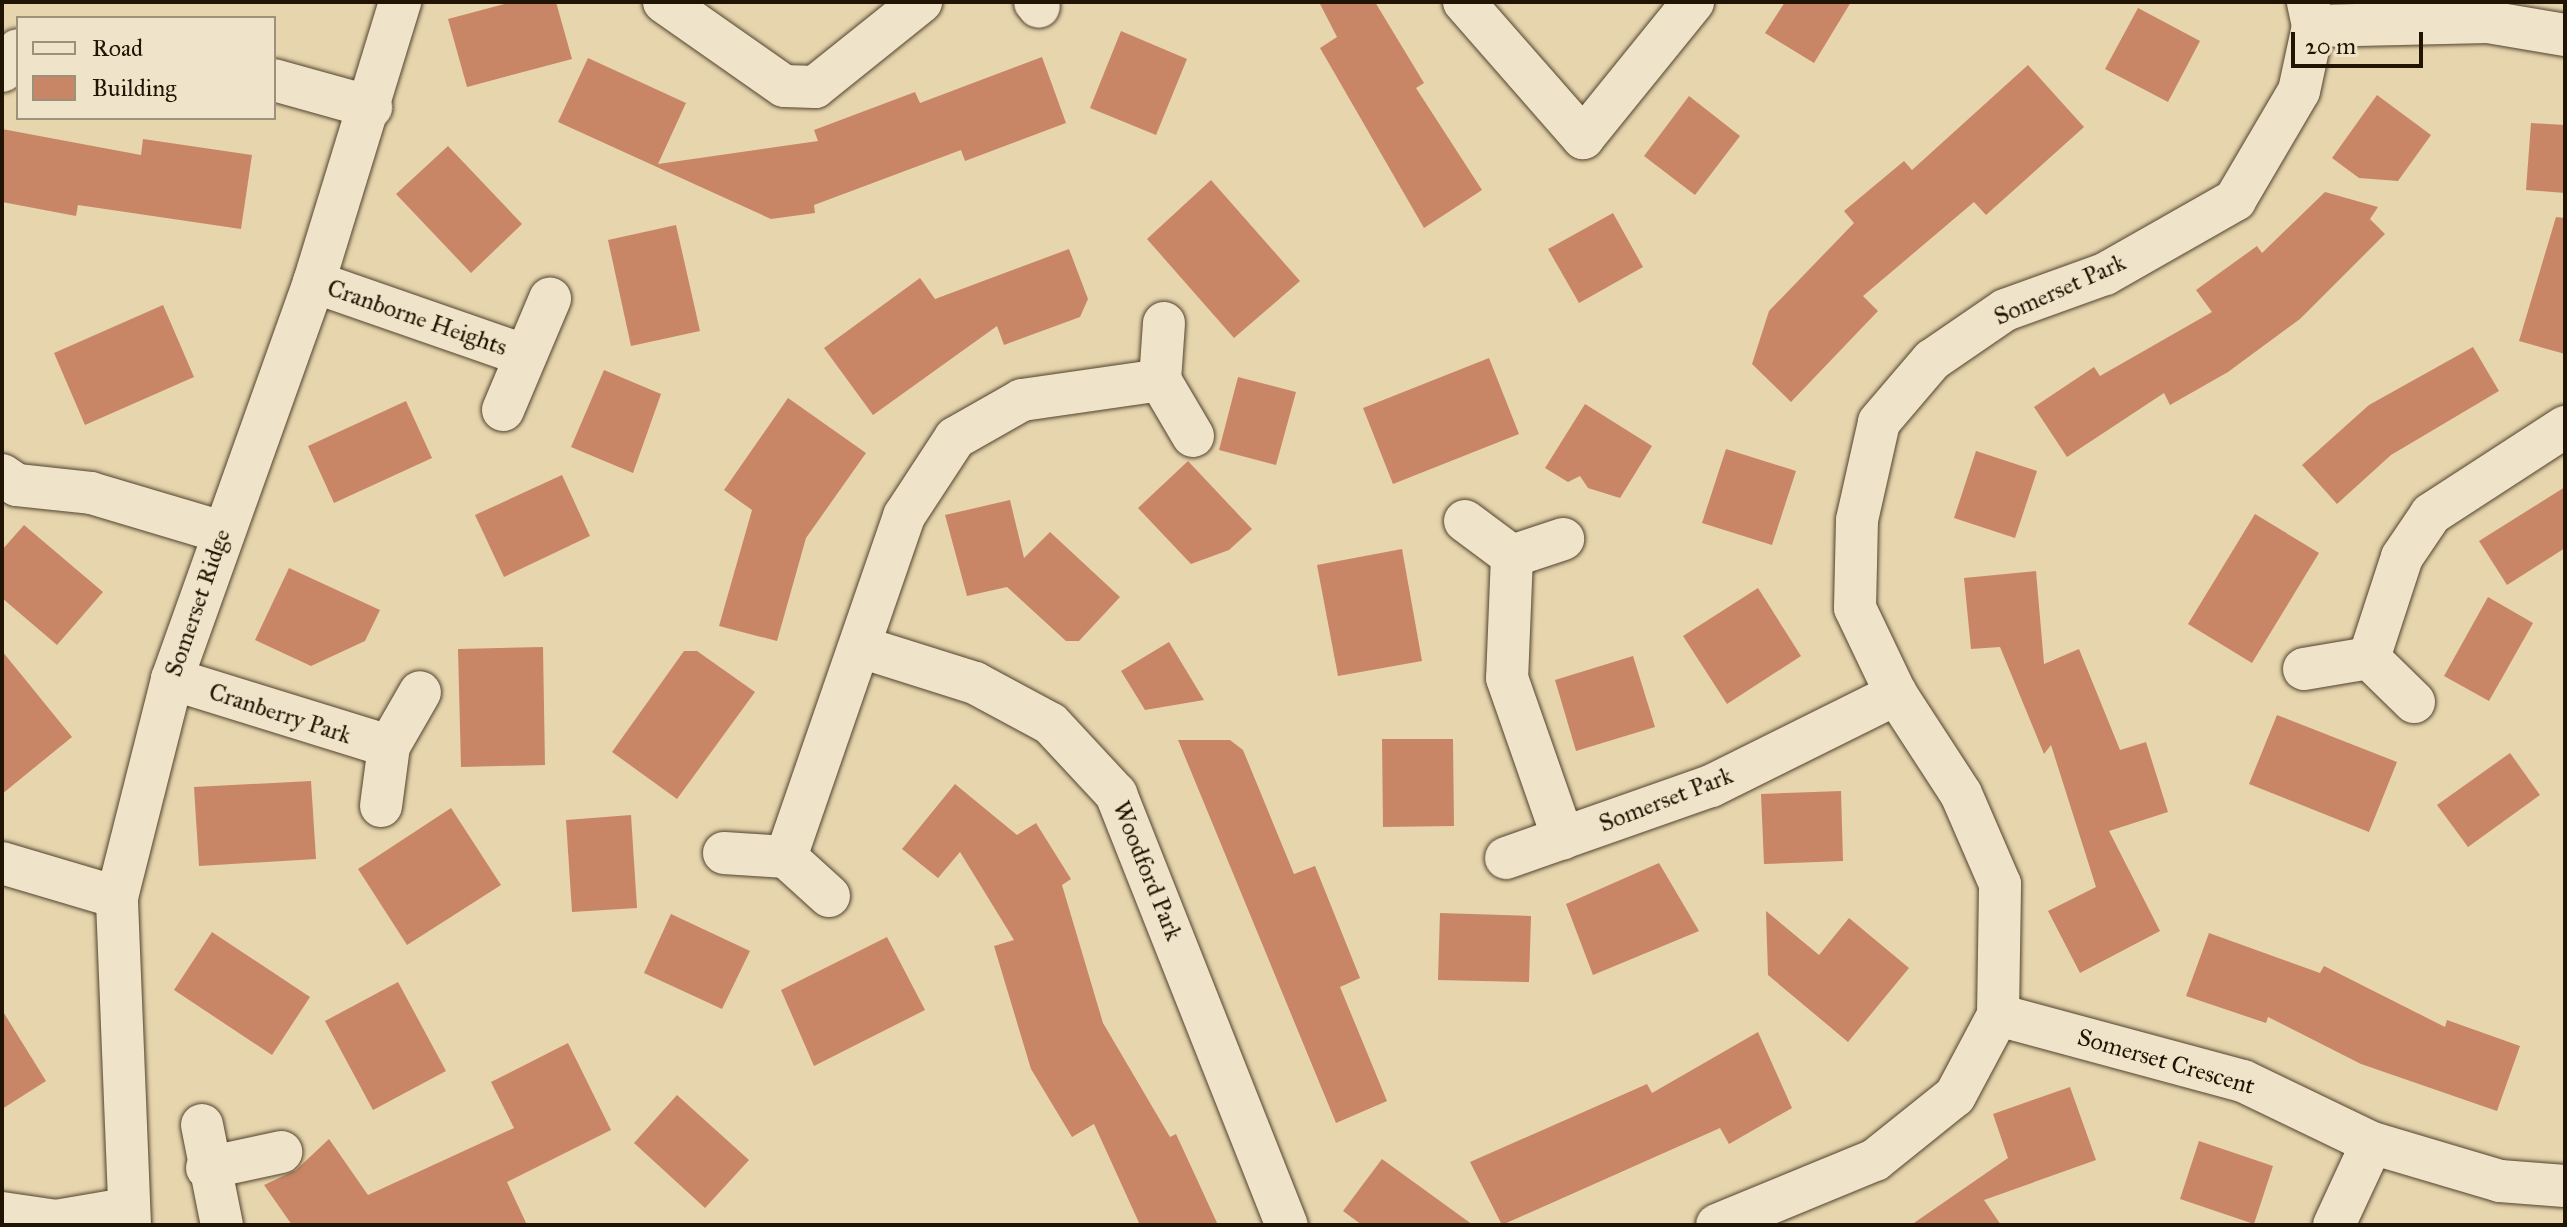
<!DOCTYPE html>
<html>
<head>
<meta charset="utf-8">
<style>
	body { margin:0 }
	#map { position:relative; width:2567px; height:1227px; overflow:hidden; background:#e7d5ae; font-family:"IM FELL Great Primer",serif }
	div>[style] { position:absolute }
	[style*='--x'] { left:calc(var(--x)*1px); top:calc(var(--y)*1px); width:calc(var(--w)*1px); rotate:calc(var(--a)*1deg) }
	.building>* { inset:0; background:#c98667 }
	.roads { filter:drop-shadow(0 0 2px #52442d) drop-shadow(0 0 2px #52442d) }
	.minor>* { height:42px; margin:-21px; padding:0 21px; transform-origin:21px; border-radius:21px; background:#efe4ca }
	span { translate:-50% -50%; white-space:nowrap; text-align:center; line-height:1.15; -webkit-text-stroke:7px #efe4ca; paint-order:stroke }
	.street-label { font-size:24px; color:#211402 }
	.frame { position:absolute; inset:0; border:4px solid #211402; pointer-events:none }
	.legend { position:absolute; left:16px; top:16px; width:260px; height:104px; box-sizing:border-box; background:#efe4ca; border:2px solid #9d917a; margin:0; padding:10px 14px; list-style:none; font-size:24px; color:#211402 }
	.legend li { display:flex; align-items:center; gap:16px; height:40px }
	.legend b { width:40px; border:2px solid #9d917a }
	.scale { position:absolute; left:2291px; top:32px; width:132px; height:36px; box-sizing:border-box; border:4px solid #211402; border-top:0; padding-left:10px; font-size:24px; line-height:28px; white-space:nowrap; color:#211402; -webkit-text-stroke:6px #efe4ca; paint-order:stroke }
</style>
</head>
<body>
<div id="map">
	<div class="building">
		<div style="clip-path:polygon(512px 2px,556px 2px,572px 59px,467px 87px,448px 19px)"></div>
		<div style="clip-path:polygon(1319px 2px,1375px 2px,1424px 83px,1416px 88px,1482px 190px,1424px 228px,1320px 48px,1337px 37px)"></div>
		<div style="clip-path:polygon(1785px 2px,1851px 2px,1814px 63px,1765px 33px)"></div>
		<div style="clip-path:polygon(2138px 8px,2200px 41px,2168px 102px,2105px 69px)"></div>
		<div style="clip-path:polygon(1121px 31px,1187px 59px,1156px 135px,1090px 108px)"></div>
		<div style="clip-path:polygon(1042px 57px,1066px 123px,965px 161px,961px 150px,814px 205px,815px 213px,771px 219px,558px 122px,588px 58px,686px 103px,658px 164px,818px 141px,814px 130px,915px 92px,920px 103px)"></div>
		<div style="clip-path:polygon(2028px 65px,2084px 127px,1986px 215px,1974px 202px,1863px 296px,1878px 311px,1791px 402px,1752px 364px,1769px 311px,1854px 223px,1844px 211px,1904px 161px,1912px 170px)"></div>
		<div style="clip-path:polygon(2377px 95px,2431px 135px,2398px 181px,2359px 178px,2332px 158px)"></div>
		<div style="clip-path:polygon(1689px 96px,1740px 136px,1695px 195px,1644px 156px)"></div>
		<div style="clip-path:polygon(2531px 123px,2565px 125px,2565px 193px,2526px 190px)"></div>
		<div style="clip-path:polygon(2px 129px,141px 155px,143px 139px,252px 155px,241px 229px,78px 205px,76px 216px,2px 202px)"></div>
		<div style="clip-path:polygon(448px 146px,522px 224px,471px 273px,396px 194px)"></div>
		<div style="clip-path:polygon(1211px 180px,1300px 281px,1234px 338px,1147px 239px)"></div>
		<div style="clip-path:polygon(2325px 192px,2378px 207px,2370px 219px,2385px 234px,2300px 319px,2228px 372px,2170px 405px,2164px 393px,2067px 457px,2034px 407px,2094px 367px,2100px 376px,2212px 312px,2196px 290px,2257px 246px,2262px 253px)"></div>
		<div style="clip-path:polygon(1613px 213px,1643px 267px,1579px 303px,1548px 249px)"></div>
		<div style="clip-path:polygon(2556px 217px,2565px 218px,2565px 354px,2519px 341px)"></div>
		<div style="clip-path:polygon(676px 225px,700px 331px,631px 346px,608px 240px)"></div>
		<div style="clip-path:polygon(1069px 249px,1088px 299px,1080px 317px,1004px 345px,997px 326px,873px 415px,824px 348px,920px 278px,935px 299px)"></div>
		<div style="clip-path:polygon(163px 305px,194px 377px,85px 425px,54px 353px)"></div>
		<div style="clip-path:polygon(2473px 347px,2499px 391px,2391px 455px,2337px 504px,2302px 465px,2369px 405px)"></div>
		<div style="clip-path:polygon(1489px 358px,1519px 434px,1393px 484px,1363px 408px)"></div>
		<div style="clip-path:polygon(604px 370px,661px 394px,633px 473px,571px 447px)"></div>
		<div style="clip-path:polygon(1238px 377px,1296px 392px,1276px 465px,1219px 450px)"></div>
		<div style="clip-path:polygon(788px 398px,866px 453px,806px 538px,777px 641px,719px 626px,752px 510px,724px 490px)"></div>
		<div style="clip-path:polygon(406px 401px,432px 458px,334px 503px,308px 446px)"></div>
		<div style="clip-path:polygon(1585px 404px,1652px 446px,1620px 498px,1588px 488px,1580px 476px,1568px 482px,1545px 468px)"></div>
		<div style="clip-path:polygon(1726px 449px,1796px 471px,1772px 545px,1702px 523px)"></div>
		<div style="clip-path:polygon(1976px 451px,2037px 471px,2015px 538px,1954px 518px)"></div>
		<div style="clip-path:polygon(1188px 461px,1252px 529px,1229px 550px,1191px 564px,1138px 508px)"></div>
		<div style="clip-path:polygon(562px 475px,590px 536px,504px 577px,475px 515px)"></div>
		<div style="clip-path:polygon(2565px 487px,2565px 548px,2507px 585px,2479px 541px)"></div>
		<div style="clip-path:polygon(1010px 500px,1024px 558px,1050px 532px,1120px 597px,1079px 641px,1066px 641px,1007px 587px,967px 596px,945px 515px)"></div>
		<div style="clip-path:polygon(2255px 514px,2319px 553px,2252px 663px,2188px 624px)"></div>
		<div style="clip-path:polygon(24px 525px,103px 592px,57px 645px,2px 598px,2px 550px)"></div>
		<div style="clip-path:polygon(1402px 549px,1422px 661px,1338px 676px,1317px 565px)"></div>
		<div style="clip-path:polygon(289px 568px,380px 610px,365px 641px,311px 666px,255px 640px)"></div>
		<div style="clip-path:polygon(2036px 571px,2044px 664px,2079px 649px,2120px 750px,2146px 742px,2168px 812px,2109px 831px,2160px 931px,2080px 973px,2048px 911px,2096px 887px,2051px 745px,2044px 754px,2000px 647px,1971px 649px,1964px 578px)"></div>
		<div style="clip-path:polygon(1758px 588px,1801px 656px,1727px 704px,1683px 636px)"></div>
		<div style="clip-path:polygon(2488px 597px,2533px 623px,2489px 701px,2444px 676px)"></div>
		<div style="clip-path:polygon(1169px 642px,1204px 700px,1145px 710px,1121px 671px)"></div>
		<div style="clip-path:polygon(543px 647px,545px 765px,461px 767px,458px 649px)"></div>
		<div style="clip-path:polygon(2px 651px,72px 737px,2px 794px)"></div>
		<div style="clip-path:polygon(684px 651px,697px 651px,755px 692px,677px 799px,612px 752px)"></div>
		<div style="clip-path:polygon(1633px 656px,1655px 727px,1576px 751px,1555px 680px)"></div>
		<div style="clip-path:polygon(2277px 715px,2397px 762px,2369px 832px,2249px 784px)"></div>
		<div style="clip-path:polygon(1382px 739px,1453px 739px,1454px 826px,1383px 827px)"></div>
		<div style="clip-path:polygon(1178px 740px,1230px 740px,1243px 750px,1294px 874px,1315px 866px,1360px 978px,1340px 987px,1387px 1101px,1336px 1123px)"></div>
		<div style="clip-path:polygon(2510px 753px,2540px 795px,2468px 847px,2437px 805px)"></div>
		<div style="clip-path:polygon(311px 781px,316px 859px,199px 866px,194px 787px)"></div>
		<div style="clip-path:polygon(955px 784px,1017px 835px,1036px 823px,1071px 879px,1062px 885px,1103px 1023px,1170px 1137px,1176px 1134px,1218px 1225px,1140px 1225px,1094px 1124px,1072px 1137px,1031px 1069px,994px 946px,1014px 940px,960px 852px,938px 878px,902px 849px)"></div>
		<div style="clip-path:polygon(1841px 791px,1843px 861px,1764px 864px,1761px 794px)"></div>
		<div style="clip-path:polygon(451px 808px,501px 885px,407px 945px,358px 869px)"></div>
		<div style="clip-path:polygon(631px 815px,637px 908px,572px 912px,566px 820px)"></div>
		<div style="clip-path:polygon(1659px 863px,1699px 931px,1593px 975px,1566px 904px)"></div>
		<div style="clip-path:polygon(1766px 911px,1819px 955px,1849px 918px,1909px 968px,1848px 1042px,1768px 975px)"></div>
		<div style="clip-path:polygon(1440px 913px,1531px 916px,1529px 982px,1438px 980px)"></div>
		<div style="clip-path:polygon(671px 914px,750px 951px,722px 1009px,644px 973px)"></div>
		<div style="clip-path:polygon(212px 932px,310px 997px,272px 1055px,174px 990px)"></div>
		<div style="clip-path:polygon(2209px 933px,2320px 973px,2324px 966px,2445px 1027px,2447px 1020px,2520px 1046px,2497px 1111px,2361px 1064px,2268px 1017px,2266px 1023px,2186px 996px)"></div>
		<div style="clip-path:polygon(887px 937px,925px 1010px,814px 1066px,781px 990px)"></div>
		<div style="clip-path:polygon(398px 982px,446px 1071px,373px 1110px,325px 1021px)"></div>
		<div style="clip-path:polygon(2px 1010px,46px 1081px,2px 1109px)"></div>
		<div style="clip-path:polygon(1758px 1032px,1792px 1108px,1729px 1144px,1720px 1128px,1502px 1225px,1470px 1162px,1647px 1084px,1652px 1093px)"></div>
		<div style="clip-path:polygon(568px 1043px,611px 1130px,507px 1182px,527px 1225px,292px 1225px,264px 1185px,296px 1170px,329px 1139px,368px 1195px,514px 1128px,491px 1082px)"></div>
		<div style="clip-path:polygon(2070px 1087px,2096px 1160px,1984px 1200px,2001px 1225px,1911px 1225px,2008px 1158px,1993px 1114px)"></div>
		<div style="clip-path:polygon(677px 1095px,749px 1160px,705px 1208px,634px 1143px)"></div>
		<div style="clip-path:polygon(2199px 1141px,2273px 1166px,2254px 1224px,2180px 1199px)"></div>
		<div style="clip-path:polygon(1382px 1159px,1473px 1225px,1362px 1225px,1343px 1211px)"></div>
	</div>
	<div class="roads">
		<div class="minor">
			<div style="--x:664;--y:2;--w:146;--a:35"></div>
			<div style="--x:784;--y:86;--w:31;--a:2"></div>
			<div style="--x:815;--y:87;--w:136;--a:-38.7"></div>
			<div style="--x:1035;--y:2;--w:6;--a:51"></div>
			<div style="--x:1464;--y:2;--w:181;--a:48.8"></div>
			<div style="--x:1583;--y:138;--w:175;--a:-51"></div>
			<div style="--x:2313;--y:26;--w:175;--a:-1.3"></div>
			<div style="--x:2488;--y:22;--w:78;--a:9.6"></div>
			<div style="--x:2;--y:71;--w:26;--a:-53"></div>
			<div style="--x:274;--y:80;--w:101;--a:15.6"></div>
			<div style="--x:314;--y:282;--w:219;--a:19.2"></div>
			<div style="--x:1164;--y:323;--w:57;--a:94"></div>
			<div style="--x:1160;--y:380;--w:65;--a:59.5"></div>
			<div style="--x:503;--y:410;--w:121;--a:-67.1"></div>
			<div style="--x:2;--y:475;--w:18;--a:34"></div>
			<div style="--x:17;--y:485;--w:74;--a:6.2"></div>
			<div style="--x:91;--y:493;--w:137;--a:16.6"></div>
			<div style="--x:1465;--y:521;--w:59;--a:36.7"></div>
			<div style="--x:1512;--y:556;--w:54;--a:-18.4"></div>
			<div style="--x:1512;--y:556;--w:122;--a:92.3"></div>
			<div style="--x:1507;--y:678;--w:170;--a:70.7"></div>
			<div style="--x:864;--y:648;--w:116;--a:17.5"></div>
			<div style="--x:975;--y:683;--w:86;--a:28.3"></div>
			<div style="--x:1051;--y:724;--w:96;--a:47.1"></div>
			<div style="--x:1116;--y:794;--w:464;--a:68.4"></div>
			<div style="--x:2369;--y:658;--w:106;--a:-71.9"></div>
			<div style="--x:2402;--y:557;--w:52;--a:-56"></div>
			<div style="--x:2431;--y:514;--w:160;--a:-33"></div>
			<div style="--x:2304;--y:669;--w:66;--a:-9.6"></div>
			<div style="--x:2369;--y:658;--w:63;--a:44.4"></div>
			<div style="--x:172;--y:679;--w:227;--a:17.2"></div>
			<div style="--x:381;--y:806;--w:61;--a:-82.4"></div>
			<div style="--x:389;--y:746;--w:62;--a:-60.1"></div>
			<div style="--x:724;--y:853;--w:62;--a:3.7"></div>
			<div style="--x:786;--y:857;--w:58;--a:42.2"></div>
			<div style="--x:786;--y:857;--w:361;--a:-70.9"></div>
			<div style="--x:904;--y:516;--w:93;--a:-56.8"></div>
			<div style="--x:955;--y:438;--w:77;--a:-29.6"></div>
			<div style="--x:1022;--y:400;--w:139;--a:-8.2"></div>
			<div style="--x:1506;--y:858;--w:217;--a:-19.4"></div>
			<div style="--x:1711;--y:786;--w:207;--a:-26.4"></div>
			<div style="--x:2;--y:863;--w:120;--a:16.5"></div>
			<div style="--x:1998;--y:1015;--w:254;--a:15.1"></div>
			<div style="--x:2243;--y:1081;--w:143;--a:25.7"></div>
			<div style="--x:2372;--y:1143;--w:134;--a:16.5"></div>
			<div style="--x:2500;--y:1181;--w:65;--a:4.4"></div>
			<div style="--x:202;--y:1125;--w:102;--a:78.7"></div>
			<div style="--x:207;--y:1168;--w:76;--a:-12.2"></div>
			<div style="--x:2;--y:1213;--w:55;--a:8.4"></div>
			<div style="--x:56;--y:1221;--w:71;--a:-9.7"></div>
			<div style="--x:130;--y:1225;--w:328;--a:-92.3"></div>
			<div style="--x:117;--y:897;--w:225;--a:-75.8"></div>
			<div style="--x:172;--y:679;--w:422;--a:-70.3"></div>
			<div style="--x:314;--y:282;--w:293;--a:-72.9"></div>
			<div style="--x:1717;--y:1225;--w:171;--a:-22.4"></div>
			<div style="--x:1875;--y:1160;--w:102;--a:-38.7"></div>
			<div style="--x:1955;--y:1096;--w:92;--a:-62"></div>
			<div style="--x:1998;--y:1015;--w:131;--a:-89.1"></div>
			<div style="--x:2000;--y:884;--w:98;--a:-113.4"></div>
			<div style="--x:1961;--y:794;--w:119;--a:-123"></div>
			<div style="--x:1896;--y:694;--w:95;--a:-115.5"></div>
			<div style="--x:1855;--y:608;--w:88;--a:-88.7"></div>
			<div style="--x:1857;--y:520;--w:100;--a:-77.3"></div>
			<div style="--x:1879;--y:422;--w:82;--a:-49.5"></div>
			<div style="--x:1932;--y:360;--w:88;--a:-34.4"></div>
			<div style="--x:2005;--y:310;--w:106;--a:-19.8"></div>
			<div style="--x:2105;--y:274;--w:150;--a:-29.6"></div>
			<div style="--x:2235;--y:200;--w:126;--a:-59.6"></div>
			<div style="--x:2299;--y:91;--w:66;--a:-77.8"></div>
			<div style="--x:2313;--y:26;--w:25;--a:-102"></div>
			<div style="--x:2334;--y:1225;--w:90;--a:-65.1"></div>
		</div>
	</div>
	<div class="street-label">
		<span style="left:2060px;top:290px;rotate:-24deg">Somerset Park</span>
		<span style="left:417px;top:318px;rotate:19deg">Cranborne Heights</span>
		<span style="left:198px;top:603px;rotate:-71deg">Somerset Ridge</span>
		<span style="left:280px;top:714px;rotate:18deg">Cranberry Park</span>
		<span style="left:1666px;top:800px;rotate:-21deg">Somerset Park</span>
		<span style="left:1147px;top:871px;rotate:68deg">Woodford Park</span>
		<span style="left:2166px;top:1062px;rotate:16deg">Somerset Crescent</span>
	</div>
	<div class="frame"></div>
	<ul class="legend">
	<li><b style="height:10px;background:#efe4ca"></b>Road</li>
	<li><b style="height:22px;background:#c98667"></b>Building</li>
	</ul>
	<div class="scale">20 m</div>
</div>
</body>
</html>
